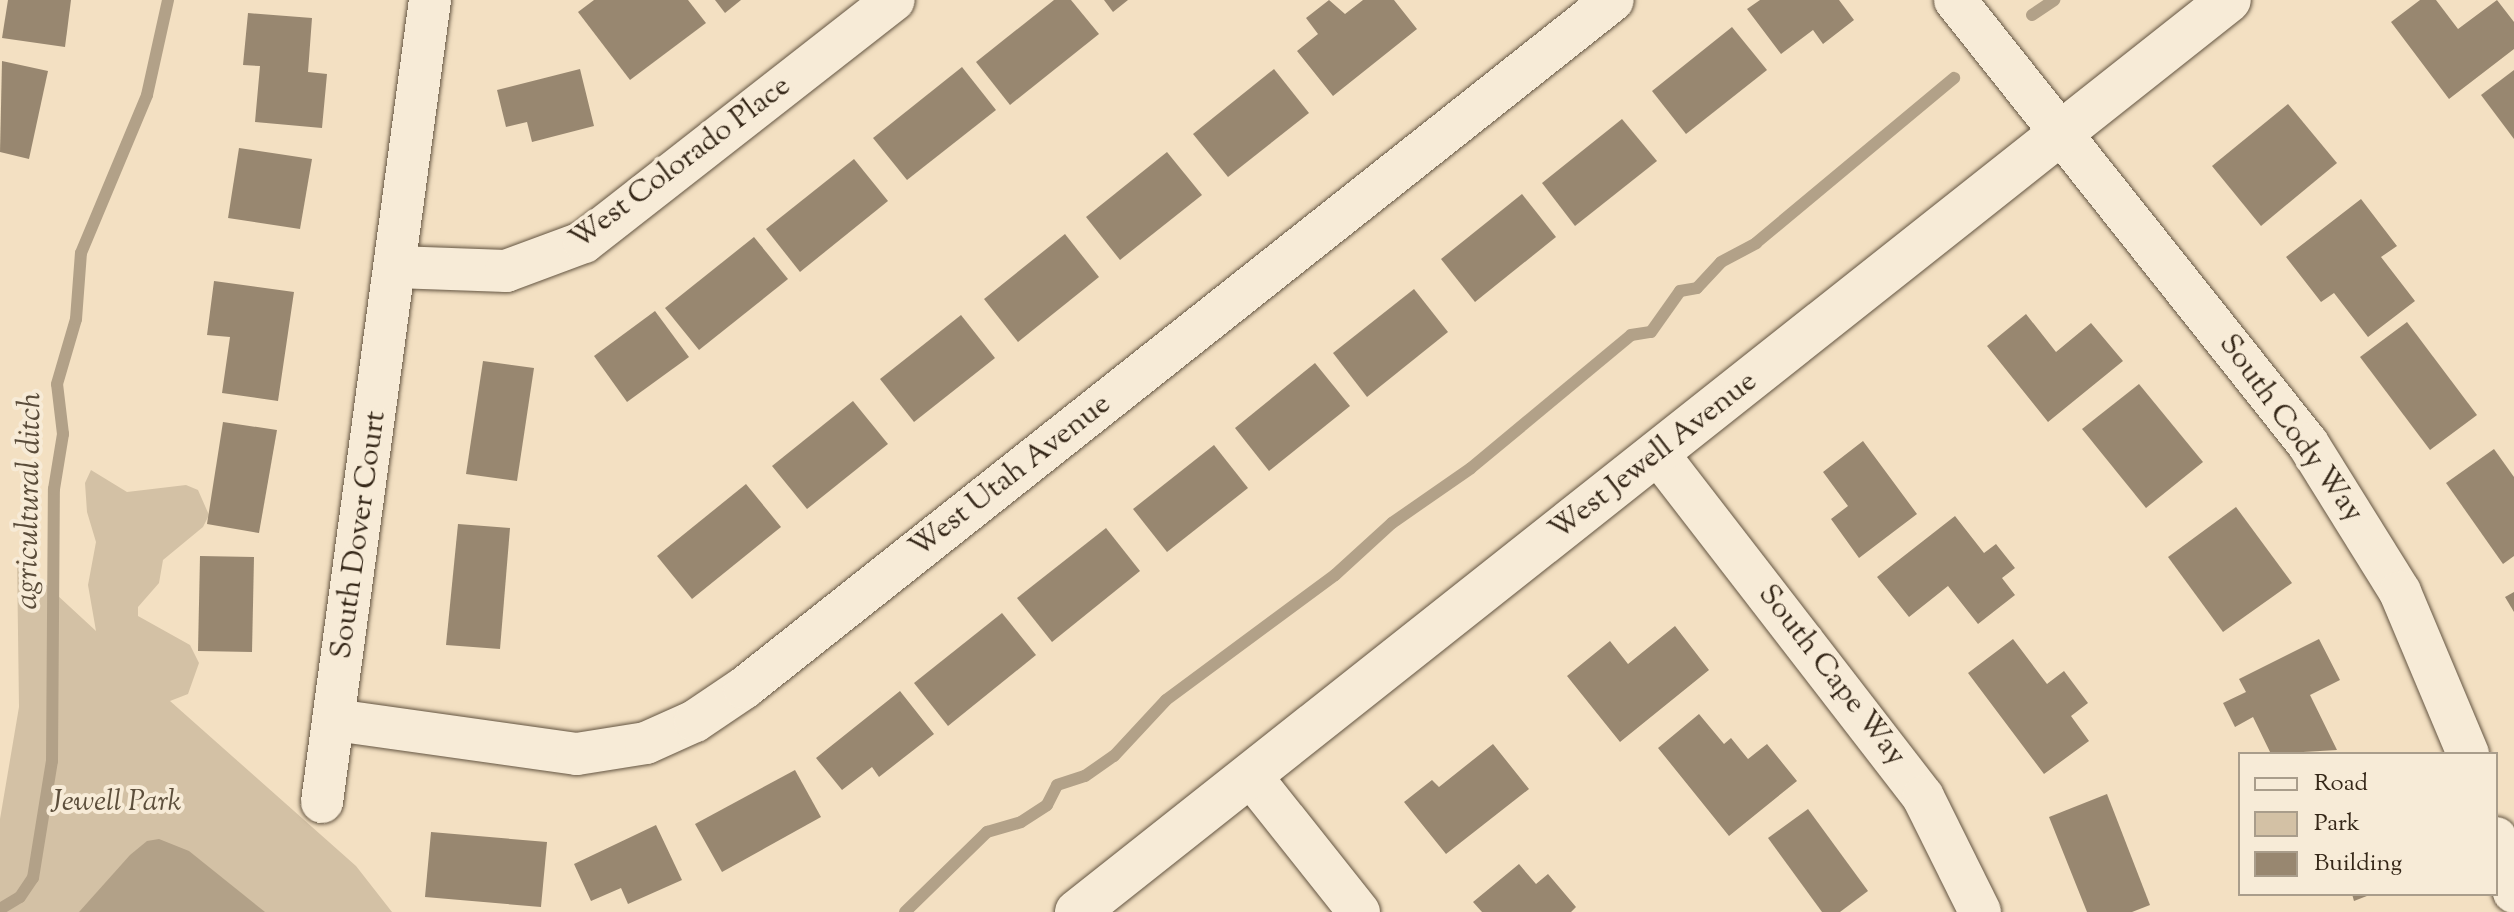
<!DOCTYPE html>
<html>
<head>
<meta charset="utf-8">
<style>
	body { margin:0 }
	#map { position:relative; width:2514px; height:912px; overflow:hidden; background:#f3e0c2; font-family:"Sorts Mill Goudy",serif }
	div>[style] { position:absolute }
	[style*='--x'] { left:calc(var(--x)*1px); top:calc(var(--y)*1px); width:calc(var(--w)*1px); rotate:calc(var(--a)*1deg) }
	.green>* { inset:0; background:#d3c1a5 }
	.water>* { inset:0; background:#b2a188 }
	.stream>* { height:12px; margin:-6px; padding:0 6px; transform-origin:6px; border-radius:6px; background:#b2a188 }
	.building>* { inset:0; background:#988770 }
	.roads { filter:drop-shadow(0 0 2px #645542) drop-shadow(0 0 2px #645542) }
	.street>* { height:42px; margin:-21px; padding:0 21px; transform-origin:21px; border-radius:21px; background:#f7ebd7 }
	.secondary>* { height:44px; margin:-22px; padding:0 22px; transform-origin:22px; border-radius:22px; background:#f7ebd7 }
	span { translate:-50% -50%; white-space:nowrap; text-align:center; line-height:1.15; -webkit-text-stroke:8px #f7ebd7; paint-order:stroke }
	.street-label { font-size:30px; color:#352718 }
	.park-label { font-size:30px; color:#5c4e3b; font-style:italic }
	.water-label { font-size:32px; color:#5a4c3a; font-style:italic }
	.legend { position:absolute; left:2238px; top:752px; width:260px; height:144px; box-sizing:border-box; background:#f7ebd7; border:2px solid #a99d8b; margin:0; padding:10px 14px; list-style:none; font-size:24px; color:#352718 }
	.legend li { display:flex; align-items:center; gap:16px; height:40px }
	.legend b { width:40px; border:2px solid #a99d8b }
</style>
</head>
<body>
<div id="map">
	<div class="green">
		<div style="clip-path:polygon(91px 470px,127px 492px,186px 485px,198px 490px,209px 515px,203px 527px,163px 560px,159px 583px,138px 607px,138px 616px,190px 645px,199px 663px,188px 694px,170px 701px,356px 866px,392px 912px,0 912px,0 819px,19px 707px,17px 558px,96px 631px,88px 585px,96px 542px,87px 512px,85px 483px)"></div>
	</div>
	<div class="water">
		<div style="clip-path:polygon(159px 839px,189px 851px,265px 912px,79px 912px,130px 855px,147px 841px)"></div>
	</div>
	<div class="stream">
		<div style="--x:2032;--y:15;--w:27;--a:-34"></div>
		<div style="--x:0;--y:909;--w:23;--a:-31"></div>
		<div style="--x:20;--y:897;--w:23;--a:-56"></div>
		<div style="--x:33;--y:878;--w:119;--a:-80.8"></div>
		<div style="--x:52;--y:761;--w:272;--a:-89.6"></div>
		<div style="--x:54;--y:489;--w:56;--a:-80.7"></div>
		<div style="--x:63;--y:434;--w:50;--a:-96.8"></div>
		<div style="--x:57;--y:384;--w:68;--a:-73.7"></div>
		<div style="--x:76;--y:319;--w:66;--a:-85.7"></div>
		<div style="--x:81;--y:253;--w:171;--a:-67.3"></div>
		<div style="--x:147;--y:95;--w:97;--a:-77.5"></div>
		<div style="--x:905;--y:912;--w:115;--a:-44.3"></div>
		<div style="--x:987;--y:832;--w:35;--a:-16"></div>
		<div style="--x:1021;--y:822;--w:31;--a:-33"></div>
		<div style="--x:1047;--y:805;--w:22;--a:-63"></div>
		<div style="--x:1057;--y:785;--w:29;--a:-18"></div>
		<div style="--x:1085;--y:776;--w:35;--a:-35"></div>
		<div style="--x:1114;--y:756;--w:76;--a:-47.1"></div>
		<div style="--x:1166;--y:700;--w:210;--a:-36.5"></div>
		<div style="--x:1335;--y:575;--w:77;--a:-42.4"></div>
		<div style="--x:1392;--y:523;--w:96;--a:-34.8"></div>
		<div style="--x:1471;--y:468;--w:208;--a:-39.7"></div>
		<div style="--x:1631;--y:335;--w:20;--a:-9"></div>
		<div style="--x:1651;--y:332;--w:50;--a:-54.7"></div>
		<div style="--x:1680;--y:291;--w:17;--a:-10"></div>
		<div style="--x:1697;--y:288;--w:35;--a:-47"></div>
		<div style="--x:1721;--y:262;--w:40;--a:-28"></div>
		<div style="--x:1756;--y:243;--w:258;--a:-39.8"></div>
	</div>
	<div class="building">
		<div style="clip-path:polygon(8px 0,71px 0,65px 47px,2px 38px)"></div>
		<div style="clip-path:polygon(594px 0,688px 0,706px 23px,630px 80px,578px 12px)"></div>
		<div style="clip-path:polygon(715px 0,741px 0,725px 13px)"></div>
		<div style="clip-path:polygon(1054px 0,1071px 0,1099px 34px,1010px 105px,976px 62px)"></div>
		<div style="clip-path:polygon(1104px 0,1128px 0,1113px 12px)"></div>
		<div style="clip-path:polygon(1329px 0,1345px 14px,1363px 0,1394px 0,1417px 29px,1333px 96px,1297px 51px,1318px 34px,1306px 18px)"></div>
		<div style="clip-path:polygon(1760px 0,1839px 0,1854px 20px,1823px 44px,1813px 30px,1781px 54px,1747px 9px)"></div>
		<div style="clip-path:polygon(2420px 0,2436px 0,2458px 29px,2497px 0,2514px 22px,2514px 49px,2449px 99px,2391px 22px)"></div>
		<div style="clip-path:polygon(248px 13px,312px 18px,308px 72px,327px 74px,322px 128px,255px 122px,260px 66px,243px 65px)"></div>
		<div style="clip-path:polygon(1732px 27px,1767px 70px,1686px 134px,1652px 91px)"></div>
		<div style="clip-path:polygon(2px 61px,48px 71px,29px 159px,0 152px)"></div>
		<div style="clip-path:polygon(962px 67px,996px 110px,907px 180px,873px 138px)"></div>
		<div style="clip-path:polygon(580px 69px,594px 126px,532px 142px,527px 122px,506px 127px,497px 90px)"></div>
		<div style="clip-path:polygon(1274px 69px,1309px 113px,1228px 177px,1193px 134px)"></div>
		<div style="clip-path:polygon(2514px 70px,2514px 139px,2481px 95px)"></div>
		<div style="clip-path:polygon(2288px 104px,2337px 163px,2261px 226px,2212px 166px)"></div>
		<div style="clip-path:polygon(1622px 119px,1657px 161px,1575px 226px,1542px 183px)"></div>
		<div style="clip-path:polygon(239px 148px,312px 159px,300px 229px,228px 218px)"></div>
		<div style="clip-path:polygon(1167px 152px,1202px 195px,1120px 260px,1086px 217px)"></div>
		<div style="clip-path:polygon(854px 159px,888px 201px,800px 272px,766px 229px)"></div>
		<div style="clip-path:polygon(1522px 194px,1556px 237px,1475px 302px,1441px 259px)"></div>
		<div style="clip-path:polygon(2361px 199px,2397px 246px,2381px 257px,2415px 301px,2368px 337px,2334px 293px,2321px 302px,2286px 257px)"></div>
		<div style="clip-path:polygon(1065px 234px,1099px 277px,1018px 342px,984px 299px)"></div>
		<div style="clip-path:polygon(754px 237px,788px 279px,699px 350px,665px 308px)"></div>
		<div style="clip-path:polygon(214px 281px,294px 292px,278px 401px,222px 393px,230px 337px,207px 335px)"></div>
		<div style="clip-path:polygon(1414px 289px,1448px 332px,1367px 397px,1333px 353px)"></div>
		<div style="clip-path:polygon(655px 311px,689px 357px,627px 402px,594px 356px)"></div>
		<div style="clip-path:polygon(2026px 314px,2056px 352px,2091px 323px,2123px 361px,2048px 422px,1987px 346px)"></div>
		<div style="clip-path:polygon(961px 315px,995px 358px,914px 422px,880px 379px)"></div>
		<div style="clip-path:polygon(2407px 322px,2477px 415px,2430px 450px,2360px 357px)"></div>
		<div style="clip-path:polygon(483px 361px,534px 368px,517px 481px,466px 474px)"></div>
		<div style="clip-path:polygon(1315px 363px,1350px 406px,1269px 471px,1235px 428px)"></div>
		<div style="clip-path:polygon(2139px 384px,2203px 462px,2146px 508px,2082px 429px)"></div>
		<div style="clip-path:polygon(853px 401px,888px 444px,807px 509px,772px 466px)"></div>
		<div style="clip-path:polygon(223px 422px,277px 430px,259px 533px,207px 524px)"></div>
		<div style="clip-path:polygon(1863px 441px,1917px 514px,1859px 558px,1831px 519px,1848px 506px,1823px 472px)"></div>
		<div style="clip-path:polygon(1214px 445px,1248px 488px,1167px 552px,1133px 509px)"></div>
		<div style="clip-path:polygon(2494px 449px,2514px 477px,2514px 556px,2503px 564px,2446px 483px)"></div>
		<div style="clip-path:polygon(746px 484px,781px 527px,692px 599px,657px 556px)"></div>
		<div style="clip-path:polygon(2236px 507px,2292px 583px,2223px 632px,2168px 557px)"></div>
		<div style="clip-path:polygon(1955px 516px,1984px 553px,1996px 544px,2015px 568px,2002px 578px,2015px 595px,1978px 624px,1948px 586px,1909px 617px,1877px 577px)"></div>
		<div style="clip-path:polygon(458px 524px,510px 528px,500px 649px,446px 645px)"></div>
		<div style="clip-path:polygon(1106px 528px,1140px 571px,1052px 642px,1017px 598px)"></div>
		<div style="clip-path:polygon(200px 556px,254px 557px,252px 652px,198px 651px)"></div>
		<div style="clip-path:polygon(2514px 592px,2514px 612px,2505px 597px)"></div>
		<div style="clip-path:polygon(1002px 613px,1036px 655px,948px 726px,914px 683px)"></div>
		<div style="clip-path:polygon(1675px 626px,1709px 670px,1620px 742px,1567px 676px,1610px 641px,1628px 664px)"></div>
		<div style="clip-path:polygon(2013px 639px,2047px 684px,2064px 671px,2088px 703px,2071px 716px,2089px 741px,2044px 774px,1968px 673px)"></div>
		<div style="clip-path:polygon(2319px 639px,2340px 680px,2310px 695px,2337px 750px,2271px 754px,2253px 717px,2235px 727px,2223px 703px,2246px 692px,2239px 679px)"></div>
		<div style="clip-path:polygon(900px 691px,934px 734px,879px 777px,872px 767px,842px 790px,816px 758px)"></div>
		<div style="clip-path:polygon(1699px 714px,1724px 744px,1731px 738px,1748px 759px,1767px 744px,1797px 781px,1729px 836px,1658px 748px)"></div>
		<div style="clip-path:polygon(1493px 744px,1529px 789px,1446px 854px,1404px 802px,1432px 780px,1439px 787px)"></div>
		<div style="clip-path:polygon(795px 770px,821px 817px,722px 872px,695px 824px)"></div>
		<div style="clip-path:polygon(2107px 794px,2150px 905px,2132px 912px,2087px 912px,2049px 817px)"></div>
		<div style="clip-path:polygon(1808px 809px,1868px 891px,1840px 912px,1822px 912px,1768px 838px)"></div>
		<div style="clip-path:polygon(656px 825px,682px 880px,628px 904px,621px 888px,591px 901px,574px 864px)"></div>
		<div style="clip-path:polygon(431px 832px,547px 842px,541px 907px,425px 897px)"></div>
		<div style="clip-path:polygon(1519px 864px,1536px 884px,1548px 874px,1576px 907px,1571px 912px,1482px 912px,1473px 902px)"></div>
		<div style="clip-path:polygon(2352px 894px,2372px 894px,2354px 901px)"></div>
	</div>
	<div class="roads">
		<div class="street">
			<div style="--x:1955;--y:0;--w:567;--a:51.51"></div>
			<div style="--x:2308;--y:444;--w:174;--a:58.1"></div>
			<div style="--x:2400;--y:592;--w:176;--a:67.2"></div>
			<div style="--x:396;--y:267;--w:110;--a:2.1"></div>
			<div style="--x:506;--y:271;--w:83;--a:-20.4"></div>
			<div style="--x:584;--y:242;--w:393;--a:-38"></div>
			<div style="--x:1658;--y:454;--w:433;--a:52.3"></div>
			<div style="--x:1923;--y:797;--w:128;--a:63.6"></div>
			<div style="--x:335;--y:720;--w:244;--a:8"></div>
			<div style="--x:577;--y:754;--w:70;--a:-9.1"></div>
			<div style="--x:646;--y:743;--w:54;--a:-24.2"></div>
			<div style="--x:695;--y:721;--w:59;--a:-34"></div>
			<div style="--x:744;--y:688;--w:1108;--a:-38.37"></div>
			<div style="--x:1250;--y:775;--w:175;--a:51.5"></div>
			<div style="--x:322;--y:802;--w:809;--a:-82.33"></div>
			<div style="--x:2496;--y:838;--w:57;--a:71.6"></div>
		</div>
		<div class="secondary">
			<div style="--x:1077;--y:912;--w:1469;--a:-38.37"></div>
		</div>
	</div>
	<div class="street-label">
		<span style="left:681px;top:164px;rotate:-37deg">West Colorado Place</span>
		<span style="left:2290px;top:429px;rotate:54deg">South Cody Way</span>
		<span style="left:1654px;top:457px;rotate:-38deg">West Jewell Avenue</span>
		<span style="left:1011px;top:477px;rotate:-38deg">West Utah Avenue</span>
		<span style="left:360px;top:535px;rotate:-82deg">South Dover Court</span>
		<span style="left:1831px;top:676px;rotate:52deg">South Cape Way</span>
	</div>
	<div class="park-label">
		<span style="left:116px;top:803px">Jewell Park</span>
	</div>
	<div class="water-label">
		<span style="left:30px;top:501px;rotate:-89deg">agricultural ditch</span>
	</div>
	<ul class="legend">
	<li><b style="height:10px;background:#f7ebd7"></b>Road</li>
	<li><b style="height:22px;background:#d3c1a5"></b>Park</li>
	<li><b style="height:22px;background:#988770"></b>Building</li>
	</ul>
</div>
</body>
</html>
